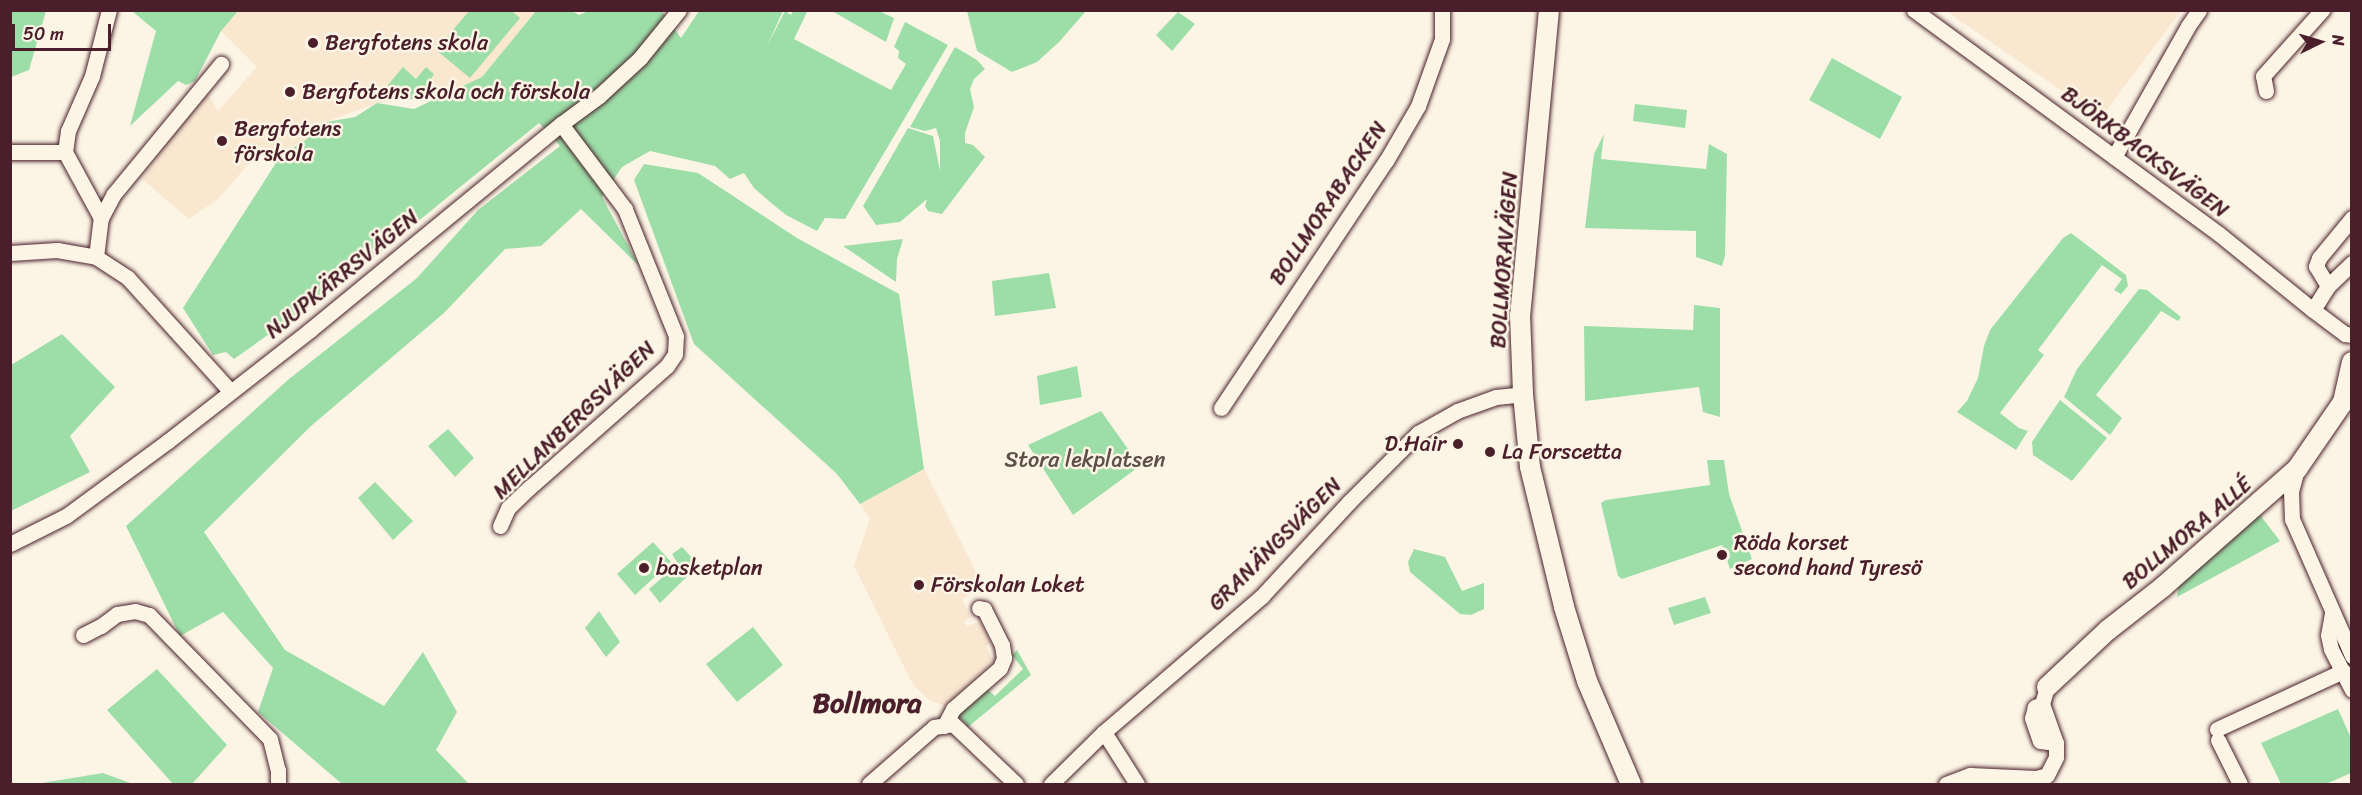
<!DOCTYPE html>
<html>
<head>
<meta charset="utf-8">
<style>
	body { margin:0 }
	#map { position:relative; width:2362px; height:795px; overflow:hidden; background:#fcf5e5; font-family:Sriracha,sans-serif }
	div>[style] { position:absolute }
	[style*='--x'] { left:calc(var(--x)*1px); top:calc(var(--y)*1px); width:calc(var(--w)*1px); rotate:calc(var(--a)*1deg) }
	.built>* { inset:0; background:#f9e7d0 }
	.green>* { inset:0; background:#9ddea8 }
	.roads { filter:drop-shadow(0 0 2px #4a1f2b) drop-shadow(0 0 2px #4a1f2b) }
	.minor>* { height:15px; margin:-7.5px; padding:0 7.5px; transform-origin:7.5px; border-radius:7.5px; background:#fcf5e5 }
	.tertiary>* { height:20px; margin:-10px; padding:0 10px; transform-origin:10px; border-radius:10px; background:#fcf5e5 }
	.dots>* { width:16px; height:16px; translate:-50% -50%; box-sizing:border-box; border:3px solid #fcf5e5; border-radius:50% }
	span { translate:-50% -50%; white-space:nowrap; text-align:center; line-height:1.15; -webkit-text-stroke:5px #fcf5e5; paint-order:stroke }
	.poi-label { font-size:22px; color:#4a1f2b }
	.left { translate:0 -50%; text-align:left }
	.right { translate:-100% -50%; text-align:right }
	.street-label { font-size:22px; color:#4a1f2b }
	.park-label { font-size:22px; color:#5f4f4a }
	.district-label { font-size:28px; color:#4a1f2b; font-weight:700 }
	.frame { position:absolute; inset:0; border:12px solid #4a1f2b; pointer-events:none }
	.north { position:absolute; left:2290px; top:12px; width:60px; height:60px; -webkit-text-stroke:4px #fcf5e5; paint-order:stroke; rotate:85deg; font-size:16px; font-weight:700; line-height:24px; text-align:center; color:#4a1f2b }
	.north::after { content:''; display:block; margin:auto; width:21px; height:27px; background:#4a1f2b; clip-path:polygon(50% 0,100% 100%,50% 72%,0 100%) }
	.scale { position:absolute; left:12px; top:24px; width:99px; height:27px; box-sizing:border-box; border:3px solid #4a1f2b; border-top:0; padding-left:8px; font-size:18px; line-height:21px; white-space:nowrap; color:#4a1f2b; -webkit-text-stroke:4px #fcf5e5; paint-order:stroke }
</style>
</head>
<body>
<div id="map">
	<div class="built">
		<div style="clip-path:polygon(238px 11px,536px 11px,482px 77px,440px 97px,377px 103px,326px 122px,306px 140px,269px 160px,254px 147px,258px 153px,218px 199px,189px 219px,142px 179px,173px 133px,208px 94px,218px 111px,257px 67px,221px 31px)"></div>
		<div style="clip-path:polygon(1946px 11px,2181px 10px,2181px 11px,2101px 118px)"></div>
		<div style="clip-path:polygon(924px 469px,981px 582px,971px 588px,972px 593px,962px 599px,971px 617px,964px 621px,967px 627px,979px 621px,991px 643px,986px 646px,993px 661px,945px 706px,929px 700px,913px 685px,854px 566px,870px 519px,860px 504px)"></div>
	</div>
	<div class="green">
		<div style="clip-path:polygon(11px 10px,46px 11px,29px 70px,11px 77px)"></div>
		<div style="clip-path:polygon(470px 10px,512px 11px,520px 18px,470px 78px,436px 50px)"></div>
		<div style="clip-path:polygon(591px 10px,662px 11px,681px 38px,699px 11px,783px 11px,767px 46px,785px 11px,791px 15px,793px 11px,805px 11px,807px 12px,794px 39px,891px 90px,906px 64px,898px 58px,899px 51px,894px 47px,905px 22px,948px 45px,845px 219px,825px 218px,817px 231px,786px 215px,770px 202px,754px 188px,744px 173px,730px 179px,715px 166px,650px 151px,622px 167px,602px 197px,639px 266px,581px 209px,541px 246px,505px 249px,444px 313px,311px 426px,204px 532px,285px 650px,384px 706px,423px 652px,457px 712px,436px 750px,469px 784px,342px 784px,258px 712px,273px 668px,223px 612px,180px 636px,126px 526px,289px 379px,417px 278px,478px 210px,560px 146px,539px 123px,347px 279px,234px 359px,226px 352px,213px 355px,183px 308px,281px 155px,306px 140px,326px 122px,355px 117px,377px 103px,414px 109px,482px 77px,536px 11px,572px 11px,579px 15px)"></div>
		<div style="clip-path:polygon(132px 11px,238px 11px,221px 31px,195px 81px,186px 85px,178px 81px,130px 126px,156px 31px)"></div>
		<div style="clip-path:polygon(832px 11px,879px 11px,894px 18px,886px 42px)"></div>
		<div style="clip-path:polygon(967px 11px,967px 10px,1086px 11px,1059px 42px,1037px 62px,1012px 72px,977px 51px)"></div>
		<div style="clip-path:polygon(1178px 12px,1195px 24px,1172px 51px,1156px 35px)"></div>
		<div style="clip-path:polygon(955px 47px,977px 60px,985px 69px,974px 79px,970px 89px,974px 107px,965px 133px,965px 143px,973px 145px,985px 157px,942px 214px,928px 211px,925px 206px,927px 199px,900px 222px,876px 225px,863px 206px,908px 128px,933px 136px,940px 171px,940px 141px,936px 128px,925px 131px,910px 127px)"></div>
		<div style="clip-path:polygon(1832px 58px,1902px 97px,1880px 139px,1809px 100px)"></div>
		<div style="clip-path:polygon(403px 67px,416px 79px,426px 67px,434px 74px,419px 99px,376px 99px)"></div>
		<div style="clip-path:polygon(1635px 104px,1687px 110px,1685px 128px,1633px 121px)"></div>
		<div style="clip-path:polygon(1604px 134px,1601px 159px,1706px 169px,1709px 144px,1727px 154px,1725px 256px,1722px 266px,1696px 257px,1696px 231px,1585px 228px,1594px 154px)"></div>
		<div style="clip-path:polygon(644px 164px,698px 173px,797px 238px,899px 294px,924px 469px,860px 504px,837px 474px,694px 344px,634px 180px)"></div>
		<div style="clip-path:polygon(2071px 233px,2126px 275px,2128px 286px,2121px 294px,2114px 290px,2122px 279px,2102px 265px,2038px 350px,2044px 355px,2000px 413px,2019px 428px,2028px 431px,2016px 450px,1957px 412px,1967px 401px,1978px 378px,1984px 346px,1990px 330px,2063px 238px)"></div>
		<div style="clip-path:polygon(903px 239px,897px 259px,896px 282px,843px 246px)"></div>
		<div style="clip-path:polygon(1049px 273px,1056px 308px,995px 316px,992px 281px)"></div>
		<div style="clip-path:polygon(2139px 289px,2147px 290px,2181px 317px,2178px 321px,2161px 311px,2096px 395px,2122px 418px,2110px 435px,2064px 397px,2077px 369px)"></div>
		<div style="clip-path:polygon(1694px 305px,1720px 308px,1720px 417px,1703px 412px,1699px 387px,1585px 401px,1584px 326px,1693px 330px)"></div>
		<div style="clip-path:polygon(62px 334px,115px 387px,70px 436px,90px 472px,11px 511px,11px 365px)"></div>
		<div style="clip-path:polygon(1077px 366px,1082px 397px,1040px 405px,1037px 376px)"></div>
		<div style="clip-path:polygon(2060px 400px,2107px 438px,2072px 481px,2033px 455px,2032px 442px)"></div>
		<div style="clip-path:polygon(1101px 411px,1140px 466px,1073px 515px,1028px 445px)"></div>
		<div style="clip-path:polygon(448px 429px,474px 458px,455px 477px,428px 446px)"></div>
		<div style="clip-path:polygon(1707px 460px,1724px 460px,1729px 494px,1752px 559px,1730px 569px,1722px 545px,1622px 579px,1618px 576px,1601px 503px,1606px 500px,1710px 485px)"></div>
		<div style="clip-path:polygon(375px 482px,413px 521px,393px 540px,358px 498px)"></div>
		<div style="clip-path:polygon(2257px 511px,2280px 541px,2177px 597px,2179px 584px)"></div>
		<div style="clip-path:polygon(653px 542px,671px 562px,635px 595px,617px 574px)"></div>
		<div style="clip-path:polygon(682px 547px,699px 565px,660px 603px,649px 589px,678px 564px,672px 554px)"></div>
		<div style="clip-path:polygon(1414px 549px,1445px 557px,1462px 591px,1484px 583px,1484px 609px,1471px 615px,1460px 614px,1410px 572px,1408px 562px)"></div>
		<div style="clip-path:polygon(1705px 597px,1711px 613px,1674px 625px,1668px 608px)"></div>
		<div style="clip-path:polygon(599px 611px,620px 642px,606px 657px,585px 628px)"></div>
		<div style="clip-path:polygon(753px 627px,783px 665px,737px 702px,706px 664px)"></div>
		<div style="clip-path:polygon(1017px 650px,1031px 675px,968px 727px,957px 714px,986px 688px,995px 696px,1023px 669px,1012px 655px)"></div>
		<div style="clip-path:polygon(157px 669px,227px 745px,192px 784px,173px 784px,107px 710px)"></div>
		<div style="clip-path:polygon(2338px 709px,2351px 738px,2351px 773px,2326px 784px,2281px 784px,2261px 743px)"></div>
		<div style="clip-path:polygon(103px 773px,133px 784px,36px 784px)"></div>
	</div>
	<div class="roads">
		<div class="minor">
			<div style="--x:1914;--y:10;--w:378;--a:36.3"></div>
			<div style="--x:2219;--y:234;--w:121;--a:39"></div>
			<div style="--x:2313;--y:310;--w:40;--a:37"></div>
			<div style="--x:2345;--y:334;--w:7;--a:8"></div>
			<div style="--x:2266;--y:91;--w:15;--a:-101"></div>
			<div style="--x:2263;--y:76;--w:89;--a:-48.2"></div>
			<div style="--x:10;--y:152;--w:55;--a:0"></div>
			<div style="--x:2114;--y:157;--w:150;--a:-60.5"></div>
			<div style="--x:2188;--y:26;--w:19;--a:-55"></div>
			<div style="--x:101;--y:218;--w:75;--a:-118.6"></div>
			<div style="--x:65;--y:152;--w:21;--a:-82"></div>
			<div style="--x:68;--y:131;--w:60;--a:-66.4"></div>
			<div style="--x:92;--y:76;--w:68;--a:-75.6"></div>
			<div style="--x:10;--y:253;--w:47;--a:-3.7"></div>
			<div style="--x:57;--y:250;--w:40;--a:10"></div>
			<div style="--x:96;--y:257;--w:38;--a:33"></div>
			<div style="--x:128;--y:278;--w:152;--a:47.9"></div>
			<div style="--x:96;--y:257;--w:39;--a:-83"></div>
			<div style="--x:101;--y:218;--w:26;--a:-62"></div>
			<div style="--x:113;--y:195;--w:170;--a:-50.5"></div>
			<div style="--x:2328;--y:286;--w:23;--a:-121"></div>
			<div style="--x:2316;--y:266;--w:9;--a:-69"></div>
			<div style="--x:2319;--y:258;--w:52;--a:-50.5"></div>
			<div style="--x:2313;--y:310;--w:28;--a:-58"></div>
			<div style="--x:2328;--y:286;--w:33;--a:-44"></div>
			<div style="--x:1221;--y:408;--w:297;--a:-56.3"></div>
			<div style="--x:1386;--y:161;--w:64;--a:-59.8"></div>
			<div style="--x:1418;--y:106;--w:71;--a:-70.3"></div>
			<div style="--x:1442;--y:39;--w:29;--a:-90"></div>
			<div style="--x:2297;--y:469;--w:23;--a:105"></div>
			<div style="--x:2291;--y:491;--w:28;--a:88"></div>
			<div style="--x:2292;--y:519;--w:150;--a:66.3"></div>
			<div style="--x:500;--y:526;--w:20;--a:-66"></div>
			<div style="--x:508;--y:508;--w:29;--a:-44"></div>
			<div style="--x:529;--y:488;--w:184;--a:-41.5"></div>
			<div style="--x:667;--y:366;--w:14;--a:-56"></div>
			<div style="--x:675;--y:354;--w:18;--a:-87"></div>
			<div style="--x:676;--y:336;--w:137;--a:-111.9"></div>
			<div style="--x:625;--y:209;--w:106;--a:-127"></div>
			<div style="--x:10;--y:544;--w:63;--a:-26.6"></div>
			<div style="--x:66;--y:516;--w:127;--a:-36.3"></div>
			<div style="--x:168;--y:441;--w:180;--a:-38"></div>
			<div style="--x:310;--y:330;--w:325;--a:-39.4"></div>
			<div style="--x:561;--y:124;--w:47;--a:-36.4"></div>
			<div style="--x:599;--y:96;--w:56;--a:-42.8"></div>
			<div style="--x:640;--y:58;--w:62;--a:-50.9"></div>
			<div style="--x:2332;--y:613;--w:22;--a:100"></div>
			<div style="--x:2328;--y:635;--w:14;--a:78"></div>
			<div style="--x:2331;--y:649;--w:46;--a:62.9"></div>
			<div style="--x:83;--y:635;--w:20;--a:-27"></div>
			<div style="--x:101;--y:626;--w:20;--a:-37"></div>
			<div style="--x:117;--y:614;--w:18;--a:-9"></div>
			<div style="--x:135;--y:611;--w:15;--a:16"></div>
			<div style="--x:149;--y:615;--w:173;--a:45.7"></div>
			<div style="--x:270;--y:739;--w:32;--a:76"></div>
			<div style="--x:278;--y:770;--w:14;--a:90"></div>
			<div style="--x:2042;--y:704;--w:8;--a:157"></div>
			<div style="--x:2035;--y:707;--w:11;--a:105"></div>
			<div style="--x:2032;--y:718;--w:24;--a:71"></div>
			<div style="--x:2040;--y:741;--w:16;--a:7"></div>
			<div style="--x:944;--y:726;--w:19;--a:-62"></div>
			<div style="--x:953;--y:709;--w:62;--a:-41.1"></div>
			<div style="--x:1000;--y:668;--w:11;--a:-68"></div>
			<div style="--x:1004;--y:658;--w:13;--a:-99"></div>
			<div style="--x:1002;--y:645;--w:40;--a:-116.6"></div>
			<div style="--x:984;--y:609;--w:5;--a:-169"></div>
			<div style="--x:2217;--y:729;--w:139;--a:-24.7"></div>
			<div style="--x:1104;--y:732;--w:62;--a:57.6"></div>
			<div style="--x:2218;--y:740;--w:49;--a:63.4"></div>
			<div style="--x:869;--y:784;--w:86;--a:-41.2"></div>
			<div style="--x:934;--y:727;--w:19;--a:-9"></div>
			<div style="--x:953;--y:724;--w:87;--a:43.6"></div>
			<div style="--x:1051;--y:784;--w:74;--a:-44.5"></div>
			<div style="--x:1104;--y:732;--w:208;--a:-40.7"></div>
			<div style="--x:1262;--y:596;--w:128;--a:-47.2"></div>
			<div style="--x:1349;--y:502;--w:98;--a:-45"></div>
			<div style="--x:1418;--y:433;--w:45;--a:-29.4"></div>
			<div style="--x:1457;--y:411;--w:41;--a:-19.7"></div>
			<div style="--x:1496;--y:397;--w:27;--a:-6"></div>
			<div style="--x:1946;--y:784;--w:26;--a:-21"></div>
			<div style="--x:1970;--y:775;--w:66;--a:2.6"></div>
			<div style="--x:2036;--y:778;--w:11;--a:-15"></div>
			<div style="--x:2047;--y:775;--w:20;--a:-63"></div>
			<div style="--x:2056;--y:757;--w:14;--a:-90"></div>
			<div style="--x:2056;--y:743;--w:41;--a:-109.7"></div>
			<div style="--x:2042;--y:704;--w:18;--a:-74"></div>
		</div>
		<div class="tertiary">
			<div style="--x:1549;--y:10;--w:306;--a:95.4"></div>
			<div style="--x:1520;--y:315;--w:79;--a:87.8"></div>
			<div style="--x:1523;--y:394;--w:73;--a:84.5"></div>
			<div style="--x:1530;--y:467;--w:144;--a:76.3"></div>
			<div style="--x:1564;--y:607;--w:77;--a:72.7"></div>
			<div style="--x:1587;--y:681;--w:112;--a:66.9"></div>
			<div style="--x:2343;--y:402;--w:41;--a:-77.3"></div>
			<div style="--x:2047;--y:687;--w:83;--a:-43.1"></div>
			<div style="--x:2108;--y:630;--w:70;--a:-38"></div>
			<div style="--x:2163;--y:587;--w:179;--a:-41.4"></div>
			<div style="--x:2297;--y:469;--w:81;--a:-55.5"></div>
			<div style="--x:2343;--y:402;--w:11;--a:-38"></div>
		</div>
	</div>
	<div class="dots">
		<div style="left:313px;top:43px;background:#4a1f2b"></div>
		<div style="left:290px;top:92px;background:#4a1f2b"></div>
		<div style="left:222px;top:141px;background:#4a1f2b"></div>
		<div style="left:1458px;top:444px;background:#4a1f2b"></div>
		<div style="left:1490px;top:452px;background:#4a1f2b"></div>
		<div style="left:1722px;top:555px;background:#4a1f2b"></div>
		<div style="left:644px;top:568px;background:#4a1f2b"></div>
		<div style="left:919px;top:585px;background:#4a1f2b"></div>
	</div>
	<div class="poi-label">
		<span class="left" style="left:325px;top:43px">Bergfotens skola</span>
		<span class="left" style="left:302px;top:92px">Bergfotens skola och förskola</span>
		<span class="left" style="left:234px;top:141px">Bergfotens<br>förskola</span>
		<span class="right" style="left:1446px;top:444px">D.Hair</span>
		<span class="left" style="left:1502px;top:452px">La Forscetta</span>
		<span class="left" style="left:1734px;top:555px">Röda korset<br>second hand Tyresö</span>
		<span class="left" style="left:656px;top:568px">basketplan</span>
		<span class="left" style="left:931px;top:585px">Förskolan Loket</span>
	</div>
	<div class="street-label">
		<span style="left:2145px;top:152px;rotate:37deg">BJÖRKBACKSVÄGEN</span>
		<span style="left:1328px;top:203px;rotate:-56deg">BOLLMORABACKEN</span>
		<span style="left:1504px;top:260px;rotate:-86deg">BOLLMORAVÄGEN</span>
		<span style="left:342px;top:274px;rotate:-39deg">NJUPKÄRRSVÄGEN</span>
		<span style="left:574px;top:420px;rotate:-44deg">MELLANBERGSVÄGEN</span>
		<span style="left:2187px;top:533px;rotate:-40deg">BOLLMORA ALLÉ</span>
		<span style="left:1275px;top:544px;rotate:-45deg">GRANÄNGSVÄGEN</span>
	</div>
	<div class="park-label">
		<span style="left:1085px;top:460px">Stora lekplatsen</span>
	</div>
	<div class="district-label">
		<span style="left:867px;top:703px">Bollmora</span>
	</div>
	<div class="frame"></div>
	<div class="north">N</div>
	<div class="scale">50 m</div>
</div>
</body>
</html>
